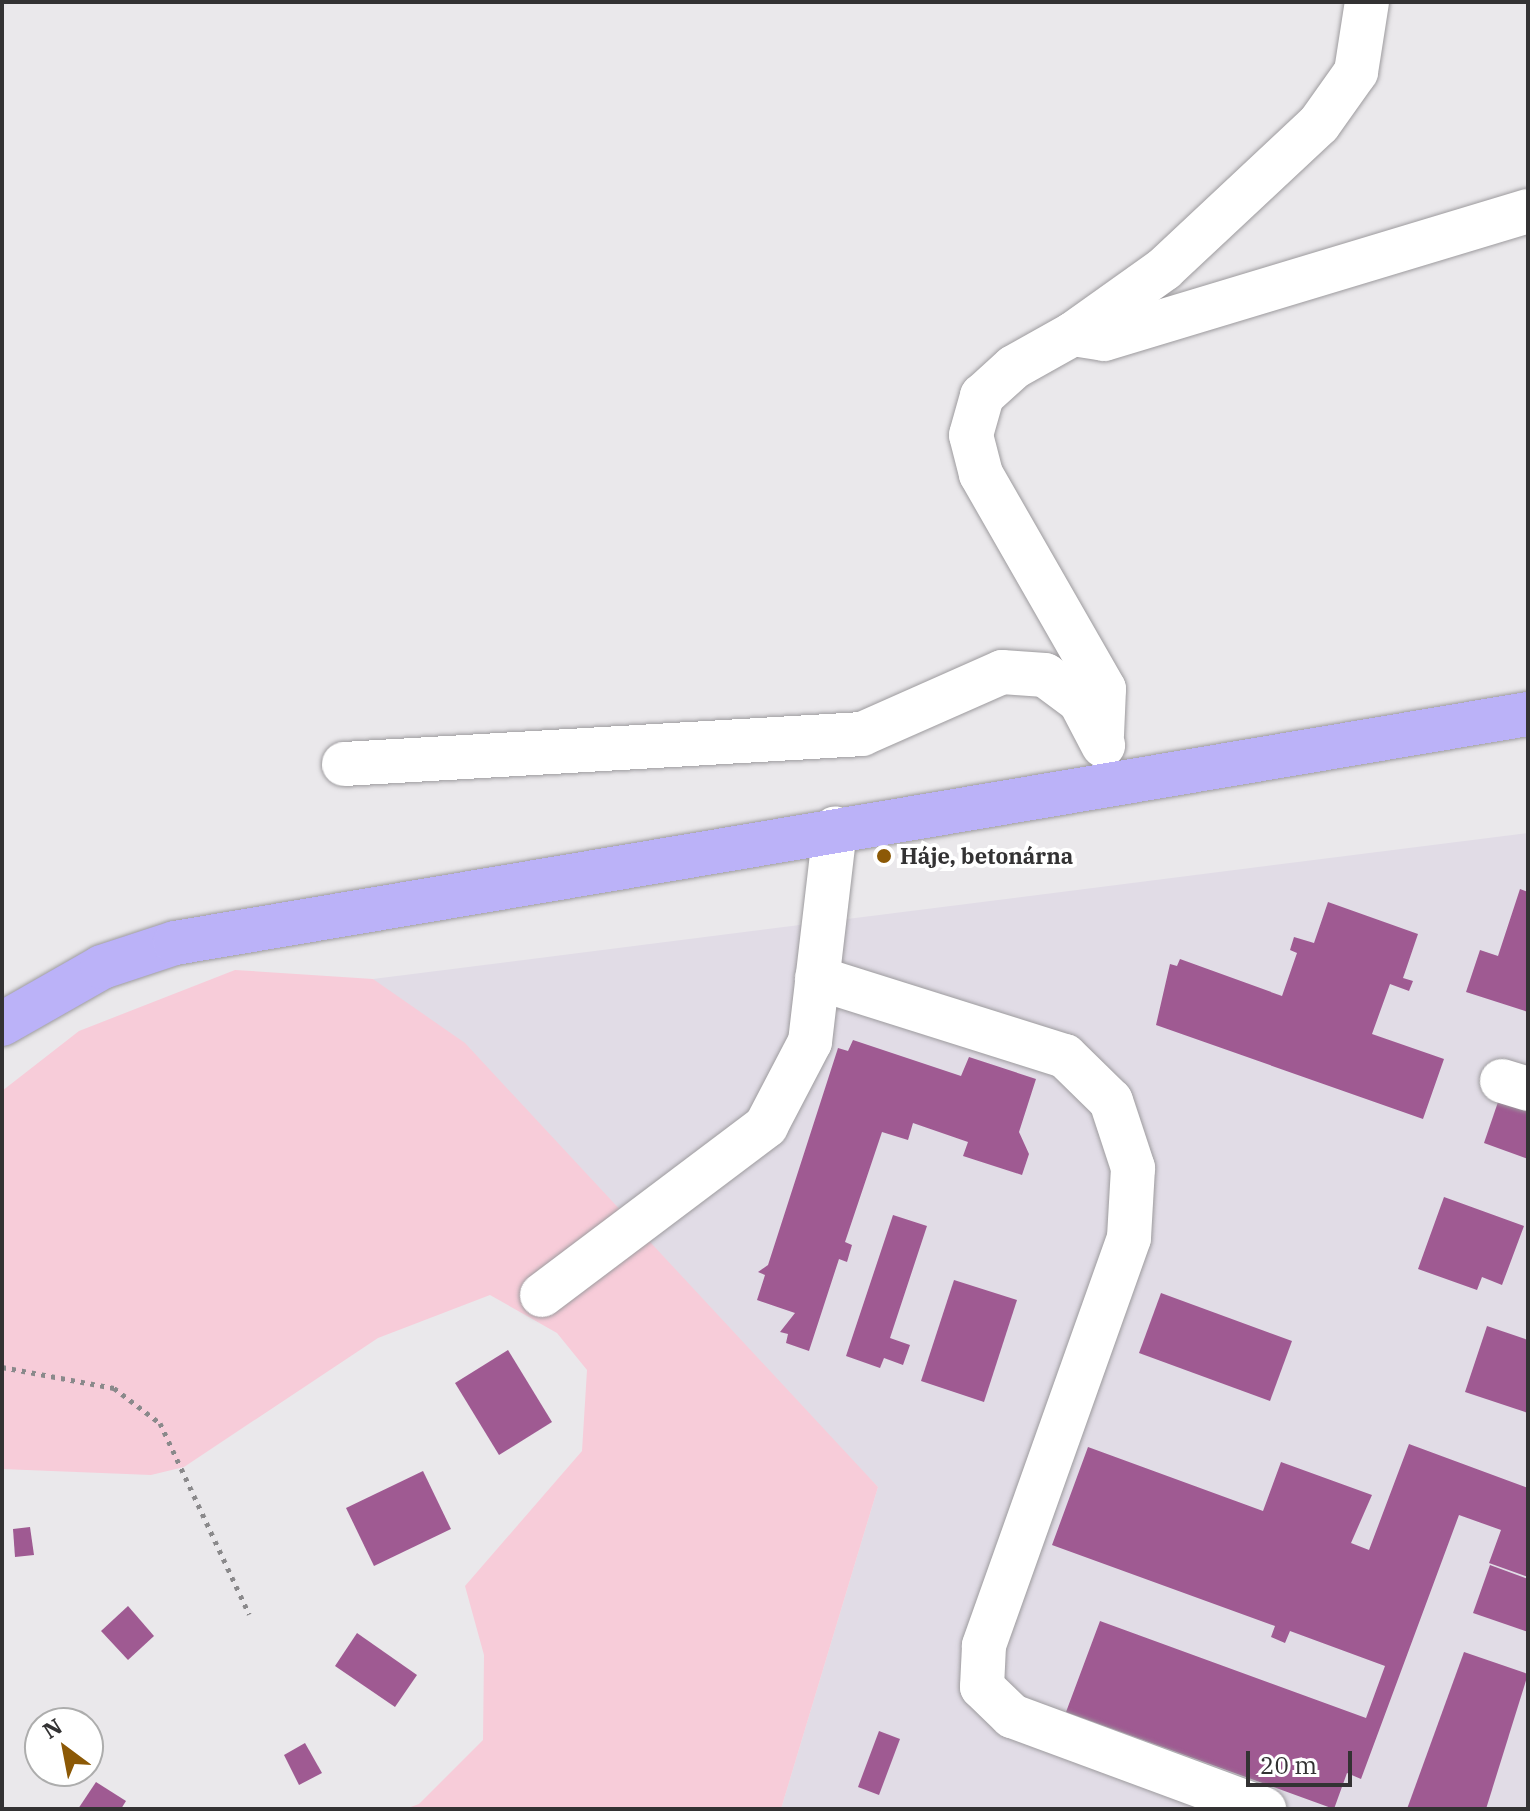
<!DOCTYPE html>
<html>
<head>
<meta charset="utf-8">
<style>
	body { margin:0 }
	#map { position:relative; width:1530px; height:1811px; overflow:hidden; background:#eae8eb; font-family:"IBM Plex Serif",serif }
	div>[style] { position:absolute }
	[style*='--x'] { left:calc(var(--x)*1px); top:calc(var(--y)*1px); width:calc(var(--w)*1px); rotate:calc(var(--a)*1deg) }
	.built>* { inset:0; background:#e1dce6 }
	.green>* { inset:0; background:#f7ccd9 }
	.building>* { inset:0; background:#9f5a92 }
	.path>* { height:5px; margin-top:-2.5px; transform-origin:0; background:repeating-linear-gradient(90deg,#8a898b 0 4px,transparent 0 10px) }
	.roads { filter:drop-shadow(0 0 2px #9d9b9e) drop-shadow(0 0 2px #9d9b9e) }
	.minor>* { height:44px; margin:-22px; padding:0 22px; transform-origin:22px; border-radius:22px; background:#fff }
	.major>* { height:44px; margin:-22px; padding:0 22px; transform-origin:22px; border-radius:22px; background:#bbb2f8 }
	.dots>* { width:22px; height:22px; translate:-50% -50%; box-sizing:border-box; border:4px solid #fff; border-radius:50% }
	span { translate:-50% -50%; white-space:nowrap; text-align:center; line-height:1.15; -webkit-text-stroke:8px #fff; paint-order:stroke }
	.poi-label { font-size:22px; color:#333233; font-weight:700 }
	.left { translate:0 -50%; text-align:left }
	.frame { position:absolute; inset:0; border:4px solid #333233; pointer-events:none }
	.north { position:absolute; left:24px; top:1707px; width:80px; height:80px; box-sizing:border-box; background:#fff; border:2px solid #adadad; border-radius:50%; rotate:328deg; font-size:22px; font-weight:700; line-height:32px; text-align:center; color:#333233 }
	.north::after { content:''; display:block; margin:auto; width:28px; height:36px; background:#8c5906; clip-path:polygon(50% 0,100% 100%,50% 72%,0 100%) }
	.scale { position:absolute; left:1246px; top:1751px; width:106px; height:36px; box-sizing:border-box; border:4px solid #333233; border-top:0; padding-left:10px; font-size:24px; line-height:28px; white-space:nowrap; color:#333233; -webkit-text-stroke:6px #fff; paint-order:stroke }
</style>
</head>
<body>
<div id="map">
	<div class="built">
		<div style="clip-path:polygon(1528px 833px,1528px 1809px,781px 1809px,878px 1487px,373px 979px)"></div>
	</div>
	<div class="green">
		<div style="clip-path:polygon(235px 970px,373px 979px,465px 1043px,878px 1487px,781px 1809px,405px 1809px,419px 1804px,483px 1740px,484px 1655px,465px 1586px,582px 1451px,587px 1370px,557px 1333px,490px 1295px,378px 1338px,184px 1467px,151px 1475px,2px 1469px,2px 1091px,79px 1031px)"></div>
	</div>
	<div class="building">
		<div style="clip-path:polygon(1520px 889px,1528px 892px,1528px 1012px,1466px 992px,1480px 950px,1498px 956px)"></div>
		<div style="clip-path:polygon(1328px 902px,1418px 934px,1403px 978px,1413px 981px,1409px 991px,1390px 984px,1372px 1034px,1444px 1059px,1423px 1119px,1156px 1025px,1170px 964px,1177px 966px,1180px 959px,1282px 996px,1297px 953px,1290px 950px,1294px 937px,1314px 943px)"></div>
		<div style="clip-path:polygon(853px 1040px,961px 1076px,969px 1057px,1036px 1079px,1019px 1132px,1029px 1154px,1022px 1175px,963px 1156px,968px 1142px,913px 1123px,908px 1140px,882px 1132px,845px 1242px,852px 1245px,847px 1262px,839px 1259px,809px 1351px,786px 1343px,788px 1334px,780px 1332px,795px 1313px,757px 1300px,765px 1275px,758px 1272px,768px 1265px,838px 1048px,848px 1051px)"></div>
		<div style="clip-path:polygon(1498px 1102px,1528px 1104px,1528px 1159px,1484px 1143px)"></div>
		<div style="clip-path:polygon(1444px 1197px,1524px 1226px,1502px 1285px,1482px 1277px,1477px 1290px,1418px 1269px)"></div>
		<div style="clip-path:polygon(893px 1215px,927px 1226px,890px 1338px,910px 1345px,903px 1365px,884px 1358px,880px 1368px,846px 1356px)"></div>
		<div style="clip-path:polygon(954px 1280px,1017px 1300px,984px 1402px,921px 1381px)"></div>
		<div style="clip-path:polygon(1161px 1293px,1292px 1341px,1270px 1401px,1139px 1353px)"></div>
		<div style="clip-path:polygon(1487px 1326px,1528px 1340px,1528px 1413px,1465px 1392px)"></div>
		<div style="clip-path:polygon(508px 1350px,552px 1422px,499px 1455px,455px 1383px)"></div>
		<div style="clip-path:polygon(1409px 1444px,1528px 1488px,1528px 1577px,1489px 1563px,1501px 1530px,1459px 1515px,1361px 1779px,1347px 1773px,1334px 1809px,1066px 1712px,1100px 1621px,1366px 1718px,1385px 1666px,1290px 1631px,1285px 1643px,1271px 1637px,1275px 1626px,1052px 1545px,1088px 1447px,1263px 1511px,1281px 1462px,1372px 1495px,1351px 1543px,1369px 1550px)"></div>
		<div style="clip-path:polygon(423px 1471px,451px 1529px,374px 1566px,346px 1508px)"></div>
		<div style="clip-path:polygon(30px 1527px,34px 1555px,15px 1557px,13px 1529px)"></div>
		<div style="clip-path:polygon(1490px 1565px,1528px 1579px,1528px 1632px,1473px 1613px)"></div>
		<div style="clip-path:polygon(128px 1606px,154px 1636px,128px 1660px,101px 1631px)"></div>
		<div style="clip-path:polygon(357px 1633px,417px 1675px,395px 1707px,335px 1666px)"></div>
		<div style="clip-path:polygon(1464px 1652px,1528px 1674px,1486px 1809px,1407px 1809px)"></div>
		<div style="clip-path:polygon(879px 1731px,900px 1739px,879px 1795px,858px 1787px)"></div>
		<div style="clip-path:polygon(305px 1743px,322px 1773px,299px 1785px,284px 1755px)"></div>
		<div style="clip-path:polygon(96px 1782px,126px 1801px,121px 1809px,78px 1809px)"></div>
	</div>
	<div class="path">
		<div style="--x:2;--y:1367;--w:114;--a:10.6"></div>
		<div style="--x:114;--y:1388;--w:58;--a:37.3"></div>
		<div style="--x:160;--y:1423;--w:211;--a:65"></div>
	</div>
	<div class="roads">
		<div class="minor">
			<div style="--x:1073;--y:334;--w:112;--a:-35.5"></div>
			<div style="--x:1164;--y:269;--w:212;--a:-43.1"></div>
			<div style="--x:1319;--y:124;--w:64;--a:-54.6"></div>
			<div style="--x:1356;--y:72;--w:71;--a:-81.1"></div>
			<div style="--x:1102;--y:735;--w:46;--a:-87.5"></div>
			<div style="--x:1104;--y:689;--w:248;--a:-119.8"></div>
			<div style="--x:981;--y:474;--w:40;--a:-104.4"></div>
			<div style="--x:971;--y:435;--w:41;--a:-74.2"></div>
			<div style="--x:982;--y:396;--w:43;--a:-42.2"></div>
			<div style="--x:1014;--y:367;--w:68;--a:-29.2"></div>
			<div style="--x:1073;--y:334;--w:31;--a:9"></div>
			<div style="--x:1104;--y:339;--w:443;--a:-16.8"></div>
			<div style="--x:344;--y:764;--w:519;--a:-3.31"></div>
			<div style="--x:862;--y:734;--w:153;--a:-23.9"></div>
			<div style="--x:1002;--y:672;--w:43;--a:4"></div>
			<div style="--x:1045;--y:675;--w:44;--a:36.6"></div>
			<div style="--x:1080;--y:701;--w:50;--a:62.4"></div>
			<div style="--x:817;--y:978;--w:260;--a:17.5"></div>
			<div style="--x:1065;--y:1056;--w:64;--a:44.4"></div>
			<div style="--x:1111;--y:1101;--w:71;--a:71.8"></div>
			<div style="--x:1133;--y:1168;--w:70;--a:93.3"></div>
			<div style="--x:1129;--y:1238;--w:433;--a:109.6"></div>
			<div style="--x:984;--y:1646;--w:41;--a:92.8"></div>
			<div style="--x:982;--y:1687;--w:42;--a:44"></div>
			<div style="--x:1012;--y:1716;--w:269;--a:20.3"></div>
			<div style="--x:1502;--y:1081;--w:27;--a:17"></div>
			<div style="--x:542;--y:1295;--w:281;--a:-37"></div>
			<div style="--x:766;--y:1126;--w:95;--a:-62.4"></div>
			<div style="--x:810;--y:1042;--w:215;--a:-83.3"></div>
		</div>
		<div class="major">
			<div style="--x:2;--y:1024;--w:115;--a:-29.7"></div>
			<div style="--x:102;--y:967;--w:77;--a:-18.2"></div>
			<div style="--x:175;--y:943;--w:1372;--a:-9.61"></div>
		</div>
	</div>
	<div class="dots">
		<div style="left:884px;top:856px;background:#8c5906"></div>
	</div>
	<div class="poi-label">
		<span class="left" style="left:900px;top:856px">Háje, betonárna</span>
	</div>
	<div class="frame"></div>
	<div class="north">N</div>
	<div class="scale">20 m</div>
</div>
</body>
</html>
